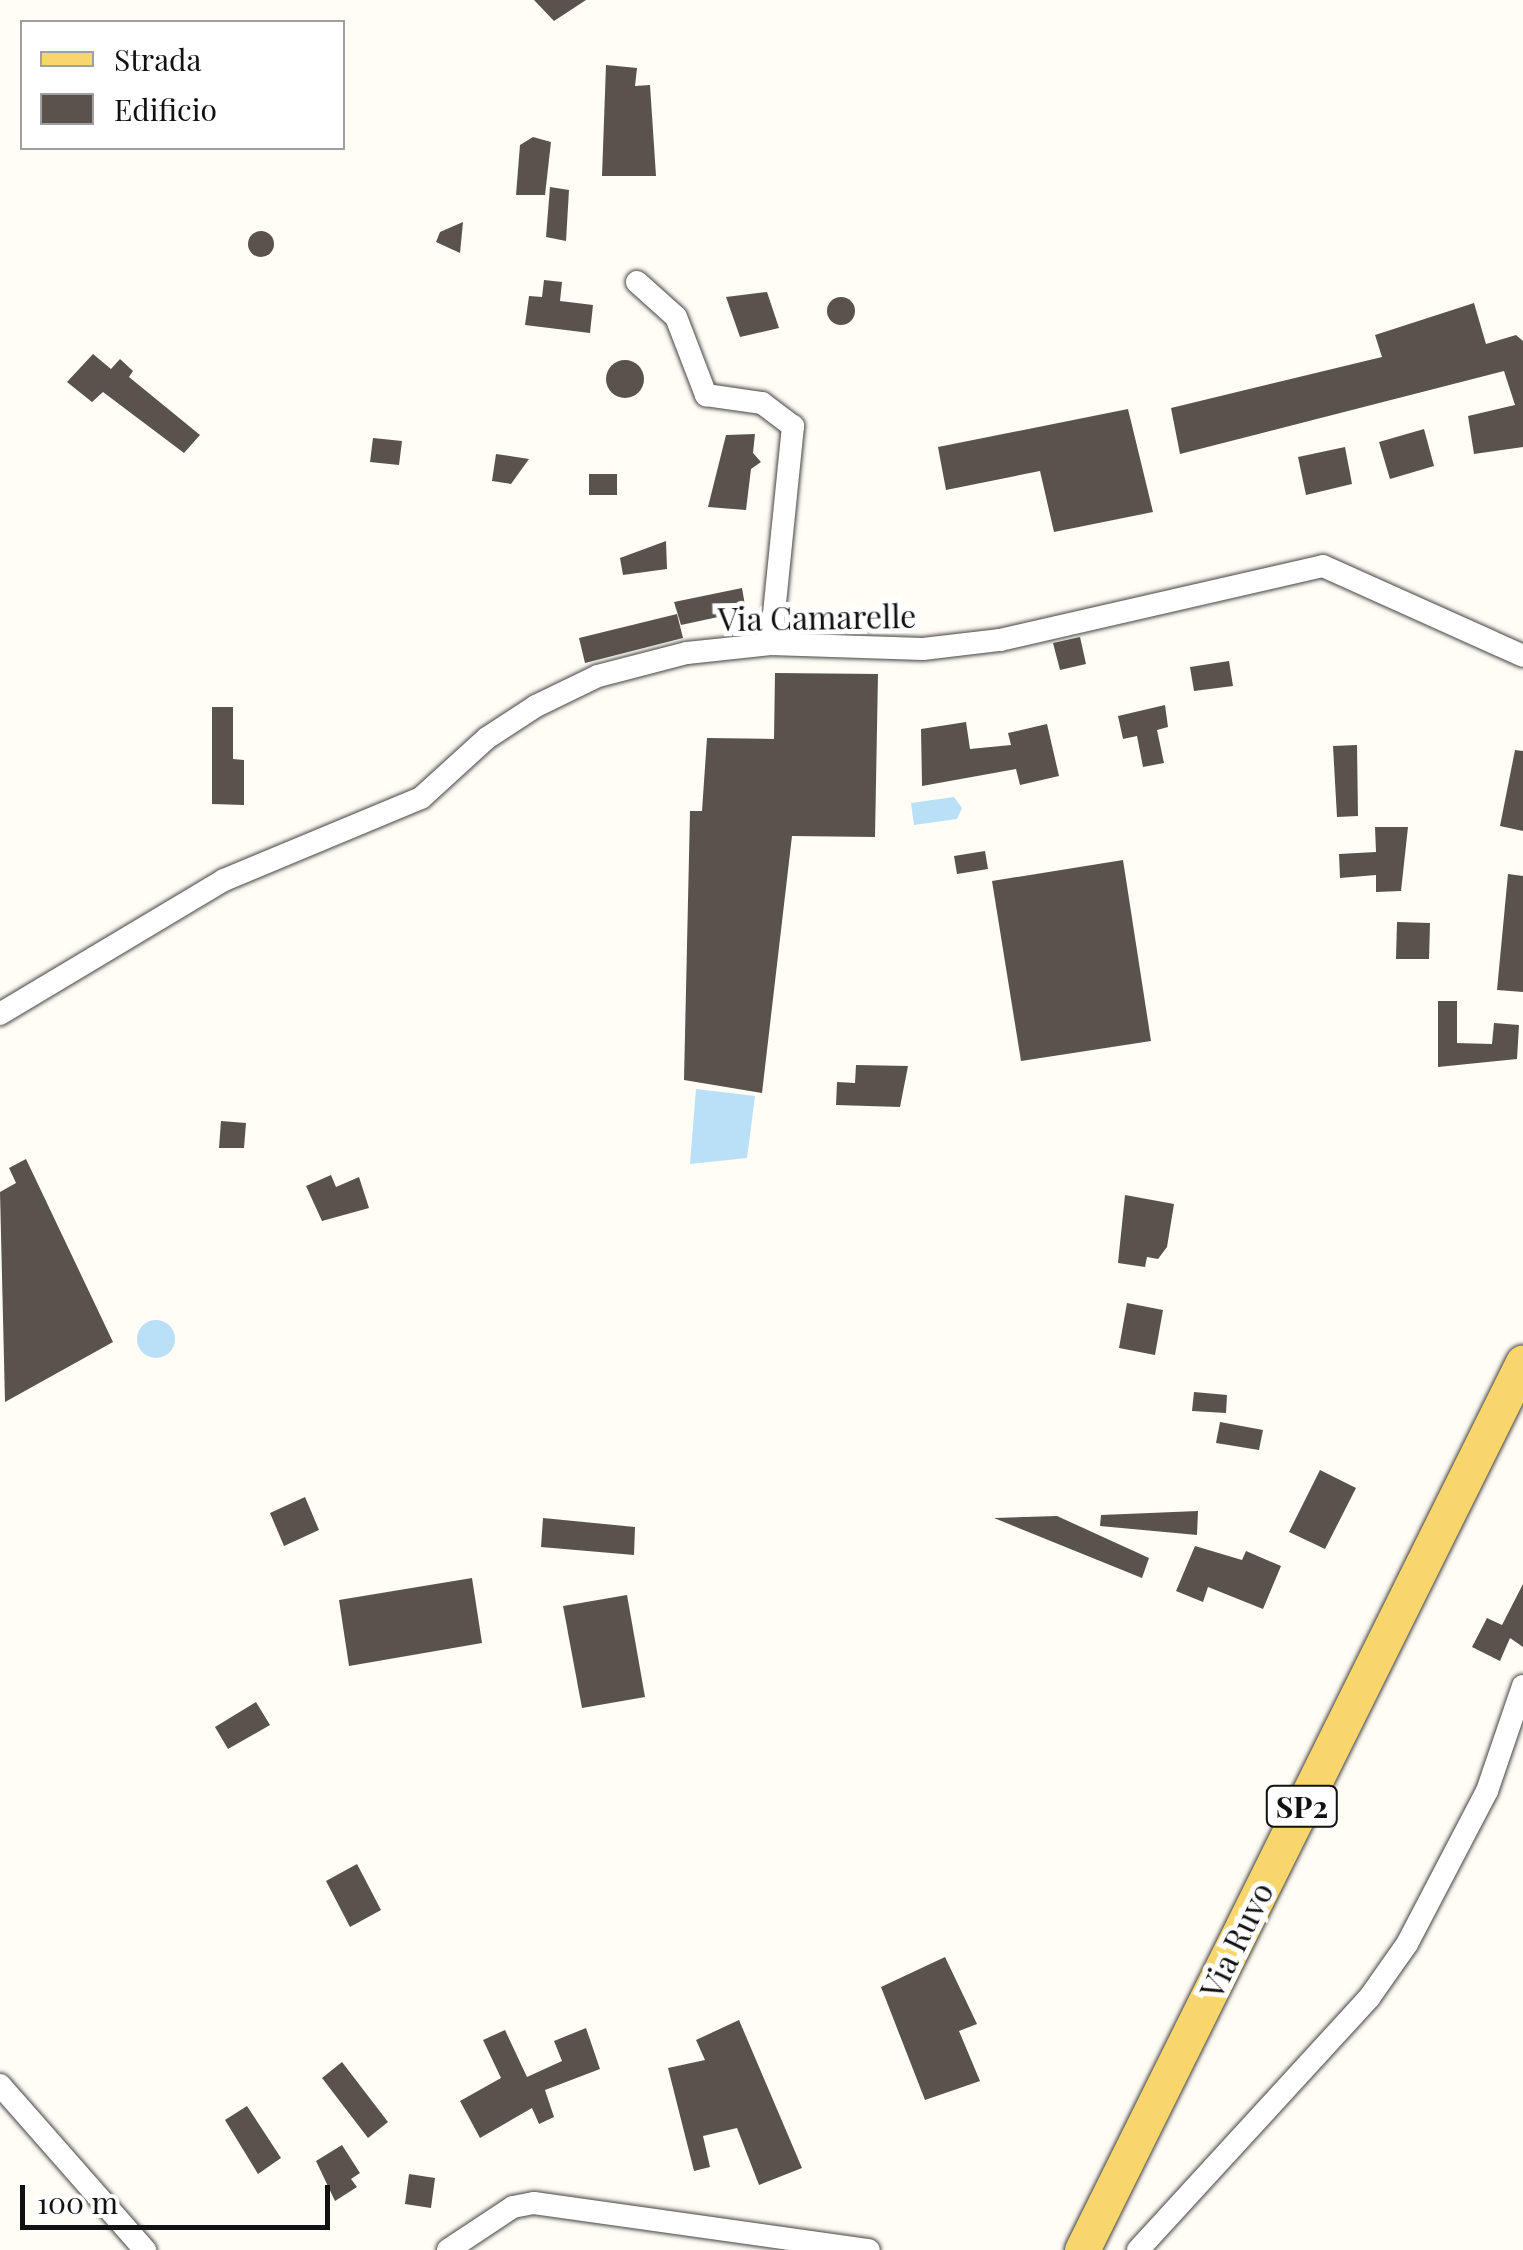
<!DOCTYPE html>
<html>
<head>
<meta charset="utf-8">
<style>
	body { margin:0 }
	#map { position:relative; width:1523px; height:2250px; overflow:hidden; background:#fffdf5; font-family:"Playfair Display",serif }
	div>[style] { position:absolute }
	[style*='--x'] { left:calc(var(--x)*1px); top:calc(var(--y)*1px); width:calc(var(--w)*1px); rotate:calc(var(--a)*1deg) }
	.water>* { inset:0; background:#b9e0f7 }
	.round { border-radius:50% }
	.building>* { inset:0; background:#5a524d }
	.roads { filter:drop-shadow(0 0 2px #444) drop-shadow(0 0 2px #444) }
	.minor>* { height:22px; margin:-11px; padding:0 11px; transform-origin:11px; border-radius:11px; background:#fff }
	.primary>* { height:35px; margin:-17.5px; padding:0 17.5px; transform-origin:17.5px; border-radius:17.5px; background:#f9d66b }
	span { translate:-50% -50%; white-space:nowrap; text-align:center; line-height:1.15; -webkit-text-stroke:10px #fff; paint-order:stroke }
	.shield-label span { padding:2px 8px; background:#fff; border:2px solid; border-radius:8px; -webkit-text-stroke-width:0 }
	.shield-label { font-size:30px; color:#111; font-weight:700 }
	.street-label { font-size:32px; color:#111 }
	.legend { position:absolute; left:20px; top:20px; width:325px; height:130px; box-sizing:border-box; background:#fff; border:2px solid #a0a0a0; margin:0; padding:12px 18px; list-style:none; font-size:30px; color:#111 }
	.legend li { display:flex; align-items:center; gap:20px; height:50px }
	.legend b { width:50px; border:2px solid #a0a0a0 }
	.scale { position:absolute; left:20px; top:2185px; width:310px; height:45px; box-sizing:border-box; border:5px solid #111; border-top:0; padding-left:12px; font-size:30px; line-height:35px; white-space:nowrap; color:#111; -webkit-text-stroke:8px #fff; paint-order:stroke }
</style>
</head>
<body>
<div id="map">
	<div class="water">
		<div style="clip-path:polygon(954px 797px,962px 808px,957px 819px,914px 825px,911px 803px)"></div>
		<div style="clip-path:polygon(696px 1089px,755px 1096px,747px 1158px,690px 1164px)"></div>
		<div class="round" style="left:137px;top:1320px;width:38px;height:38px"></div>
	</div>
	<div class="building">
		<div style="clip-path:polygon(534px 0,586px 0,554px 21px)"></div>
		<div style="clip-path:polygon(606px 65px,637px 68px,635px 86px,650px 85px,656px 176px,602px 176px)"></div>
		<div style="clip-path:polygon(533px 137px,551px 142px,545px 195px,516px 195px,520px 145px)"></div>
		<div style="clip-path:polygon(550px 187px,569px 190px,566px 241px,546px 237px)"></div>
		<div style="clip-path:polygon(463px 222px,460px 253px,436px 242px,440px 232px)"></div>
		<div class="round" style="left:248px;top:231px;width:26px;height:26px"></div>
		<div style="clip-path:polygon(544px 280px,562px 282px,560px 301px,593px 305px,590px 333px,525px 325px,529px 296px,542px 297px)"></div>
		<div style="clip-path:polygon(767px 292px,779px 328px,740px 337px,726px 297px)"></div>
		<div class="round" style="left:827px;top:297px;width:28px;height:28px"></div>
		<div style="clip-path:polygon(1474px 303px,1486px 344px,1516px 335px,1523px 341px,1523px 447px,1474px 454px,1468px 416px,1515px 405px,1504px 371px,1180px 454px,1171px 408px,1382px 357px,1375px 335px)"></div>
		<div style="clip-path:polygon(93px 354px,111px 369px,120px 359px,133px 371px,129px 377px,200px 435px,184px 453px,103px 392px,92px 402px,67px 382px)"></div>
		<div class="round" style="left:606px;top:360px;width:38px;height:38px"></div>
		<div style="clip-path:polygon(1128px 409px,1153px 512px,1054px 532px,1040px 471px,946px 490px,938px 447px)"></div>
		<div style="clip-path:polygon(1424px 429px,1434px 466px,1390px 479px,1379px 442px)"></div>
		<div style="clip-path:polygon(755px 434px,753px 453px,761px 462px,751px 469px,746px 510px,708px 507px,726px 435px)"></div>
		<div style="clip-path:polygon(373px 438px,402px 441px,399px 465px,370px 462px)"></div>
		<div style="clip-path:polygon(1345px 447px,1352px 484px,1306px 495px,1298px 457px)"></div>
		<div style="clip-path:polygon(496px 454px,529px 459px,511px 484px,492px 481px)"></div>
		<div style="clip-path:polygon(589px 474px,617px 474px,617px 495px,589px 495px)"></div>
		<div style="clip-path:polygon(666px 541px,667px 569px,623px 575px,620px 558px)"></div>
		<div style="clip-path:polygon(742px 588px,746px 611px,681px 625px,674px 602px)"></div>
		<div style="clip-path:polygon(677px 614px,683px 638px,585px 663px,579px 638px)"></div>
		<div style="clip-path:polygon(1080px 637px,1086px 664px,1060px 670px,1053px 643px)"></div>
		<div style="clip-path:polygon(1229px 661px,1233px 686px,1194px 691px,1190px 667px)"></div>
		<div style="clip-path:polygon(775px 673px,878px 674px,875px 837px,792px 836px,762px 1093px,684px 1080px,690px 811px,702px 811px,707px 738px,774px 739px)"></div>
		<div style="clip-path:polygon(1165px 705px,1168px 727px,1157px 730px,1164px 763px,1143px 767px,1137px 736px,1123px 739px,1118px 716px)"></div>
		<div style="clip-path:polygon(212px 707px,233px 707px,233px 759px,244px 760px,244px 805px,212px 804px)"></div>
		<div style="clip-path:polygon(966px 722px,970px 749px,1011px 745px,1008px 733px,1047px 724px,1059px 776px,1020px 785px,1016px 769px,922px 786px,921px 729px)"></div>
		<div style="clip-path:polygon(1357px 745px,1358px 816px,1337px 817px,1333px 746px)"></div>
		<div style="clip-path:polygon(1515px 750px,1523px 751px,1523px 831px,1500px 826px)"></div>
		<div style="clip-path:polygon(1375px 827px,1408px 827px,1401px 891px,1376px 892px,1376px 875px,1340px 878px,1339px 854px,1376px 852px)"></div>
		<div style="clip-path:polygon(985px 851px,988px 869px,957px 874px,954px 856px)"></div>
		<div style="clip-path:polygon(1123px 860px,1151px 1041px,1021px 1061px,992px 881px)"></div>
		<div style="clip-path:polygon(1508px 874px,1523px 876px,1523px 992px,1497px 990px)"></div>
		<div style="clip-path:polygon(1397px 922px,1430px 923px,1429px 959px,1396px 959px)"></div>
		<div style="clip-path:polygon(1438px 1001px,1457px 1001px,1457px 1043px,1492px 1044px,1494px 1023px,1519px 1025px,1517px 1059px,1438px 1067px)"></div>
		<div style="clip-path:polygon(856px 1065px,908px 1066px,900px 1107px,836px 1105px,837px 1082px,855px 1083px)"></div>
		<div style="clip-path:polygon(221px 1121px,246px 1123px,244px 1148px,219px 1148px)"></div>
		<div style="clip-path:polygon(26px 1159px,113px 1342px,5px 1402px,0 1192px,16px 1183px,9px 1168px)"></div>
		<div style="clip-path:polygon(331px 1175px,336px 1187px,359px 1177px,369px 1208px,322px 1221px,306px 1186px)"></div>
		<div style="clip-path:polygon(1125px 1195px,1174px 1204px,1167px 1247px,1158px 1259px,1147px 1257px,1145px 1267px,1118px 1263px)"></div>
		<div style="clip-path:polygon(1127px 1303px,1163px 1310px,1155px 1355px,1119px 1348px)"></div>
		<div style="clip-path:polygon(1194px 1392px,1227px 1395px,1226px 1413px,1192px 1411px)"></div>
		<div style="clip-path:polygon(1220px 1422px,1263px 1430px,1259px 1450px,1216px 1443px)"></div>
		<div style="clip-path:polygon(1320px 1470px,1356px 1488px,1325px 1549px,1289px 1532px)"></div>
		<div style="clip-path:polygon(305px 1497px,319px 1530px,284px 1546px,270px 1513px)"></div>
		<div style="clip-path:polygon(1198px 1511px,1197px 1535px,1100px 1526px,1101px 1515px)"></div>
		<div style="clip-path:polygon(1057px 1516px,1149px 1558px,1142px 1578px,994px 1518px)"></div>
		<div style="clip-path:polygon(543px 1518px,635px 1527px,634px 1555px,541px 1547px)"></div>
		<div style="clip-path:polygon(1195px 1546px,1242px 1560px,1246px 1551px,1281px 1566px,1263px 1609px,1208px 1587px,1203px 1602px,1176px 1591px)"></div>
		<div style="clip-path:polygon(472px 1578px,482px 1643px,349px 1666px,339px 1600px)"></div>
		<div style="clip-path:polygon(1523px 1584px,1523px 1647px,1510px 1638px,1500px 1661px,1472px 1647px,1487px 1618px,1502px 1625px)"></div>
		<div style="clip-path:polygon(627px 1595px,645px 1697px,582px 1708px,563px 1606px)"></div>
		<div style="clip-path:polygon(256px 1702px,270px 1725px,228px 1749px,215px 1727px)"></div>
		<div style="clip-path:polygon(357px 1864px,381px 1910px,350px 1927px,326px 1881px)"></div>
		<div style="clip-path:polygon(945px 1957px,977px 2024px,959px 2031px,980px 2081px,925px 2100px,881px 1987px)"></div>
		<div style="clip-path:polygon(739px 2020px,802px 2168px,759px 2185px,737px 2128px,703px 2136px,710px 2167px,694px 2171px,668px 2068px,705px 2060px,696px 2040px)"></div>
		<div style="clip-path:polygon(586px 2028px,600px 2069px,545px 2090px,554px 2117px,539px 2124px,532px 2108px,480px 2138px,460px 2101px,501px 2078px,483px 2040px,505px 2030px,527px 2077px,562px 2061px,554px 2041px)"></div>
		<div style="clip-path:polygon(342px 2062px,388px 2122px,368px 2138px,322px 2078px)"></div>
		<div style="clip-path:polygon(247px 2106px,281px 2158px,258px 2174px,225px 2120px)"></div>
		<div style="clip-path:polygon(342px 2145px,360px 2173px,351px 2179px,357px 2187px,335px 2201px,316px 2161px)"></div>
		<div style="clip-path:polygon(409px 2174px,435px 2178px,431px 2208px,405px 2204px)"></div>
	</div>
	<div class="roads">
		<div class="minor">
			<div style="--x:637;--y:282;--w:52;--a:41.9"></div>
			<div style="--x:676;--y:317;--w:84;--a:69"></div>
			<div style="--x:706;--y:395;--w:57;--a:8.1"></div>
			<div style="--x:762;--y:403;--w:39;--a:37"></div>
			<div style="--x:793;--y:426;--w:219;--a:95.8"></div>
			<div style="--x:0;--y:1014;--w:261;--a:-30.9"></div>
			<div style="--x:224;--y:880;--w:213;--a:-22.6"></div>
			<div style="--x:421;--y:798;--w:89;--a:-42.3"></div>
			<div style="--x:487;--y:738;--w:59;--a:-33.1"></div>
			<div style="--x:536;--y:706;--w:69;--a:-25.8"></div>
			<div style="--x:598;--y:676;--w:92;--a:-14.5"></div>
			<div style="--x:687;--y:653;--w:84;--a:-6.1"></div>
			<div style="--x:771;--y:644;--w:152;--a:1.9"></div>
			<div style="--x:923;--y:649;--w:78;--a:-6.7"></div>
			<div style="--x:1000;--y:640;--w:331;--a:-12.9"></div>
			<div style="--x:1323;--y:566;--w:219;--a:24.2"></div>
			<div style="--x:0;--y:2085;--w:220;--a:48.7"></div>
			<div style="--x:448;--y:2250;--w:78;--a:-33.5"></div>
			<div style="--x:513;--y:2207;--w:21;--a:-11"></div>
			<div style="--x:534;--y:2203;--w:338;--a:8"></div>
			<div style="--x:1138;--y:2250;--w:342;--a:-47.5"></div>
			<div style="--x:1369;--y:1998;--w:66;--a:-54.9"></div>
			<div style="--x:1407;--y:1944;--w:173;--a:-62.4"></div>
			<div style="--x:1487;--y:1791;--w:111;--a:-71.1"></div>
		</div>
		<div class="primary">
			<div style="--x:1082;--y:2250;--w:991;--a:-63.59"></div>
		</div>
	</div>
	<div class="shield-label">
		<span style="left:1302px;top:1806px">SP2</span>
	</div>
	<div class="street-label">
		<span style="left:817px;top:617px;rotate:-1deg">Via Camarelle</span>
		<span style="left:1236px;top:1940px;rotate:-64deg">Via Ruvo</span>
	</div>
	<ul class="legend">
	<li><b style="height:12px;background:#f9d66b"></b>Strada</li>
	<li><b style="height:28px;background:#5a524d"></b>Edificio</li>
	</ul>
	<div class="scale">100 m</div>
</div>
</body>
</html>
